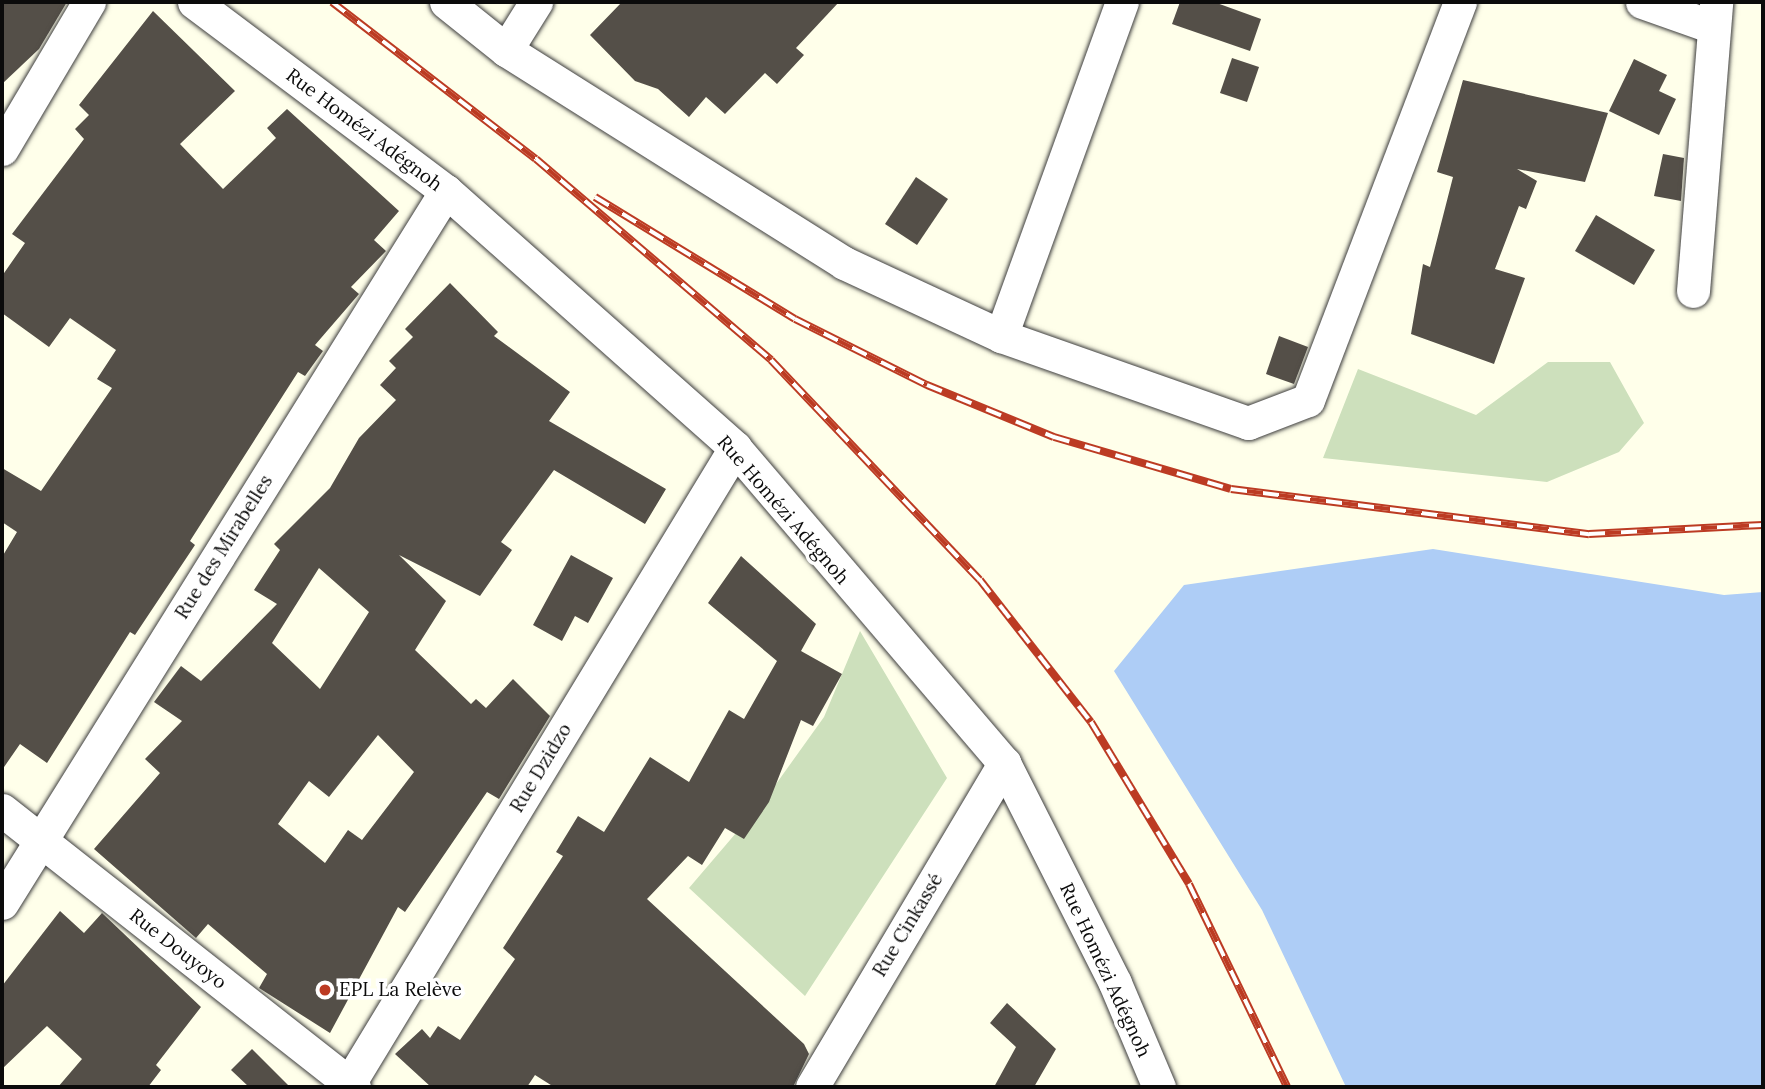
<!DOCTYPE html>
<html>
<head>
<meta charset="utf-8">
<style>
	body { margin:0 }
	#map { position:relative; width:1765px; height:1089px; overflow:hidden; background:#ffffea; font-family:Lora,serif }
	div>[style] { position:absolute }
	[style*='--x'] { left:calc(var(--x)*1px); top:calc(var(--y)*1px); width:calc(var(--w)*1px); rotate:calc(var(--a)*1deg) }
	.cemetery>* { inset:0; background:#cde0bc }
	.water>* { inset:0; background:#aecdf6 }
	.building>* { inset:0; background:#544f48 }
	.roads { filter:drop-shadow(0 0 2px #3e3e3e) drop-shadow(0 0 2px #3e3e3e) }
	.street>* { height:33px; margin:-16.5px; padding:0 16.5px; transform-origin:16.5px; border-radius:16.5px; background:#fff }
	.rail>* { height:8px; margin-top:-4px; transform-origin:0; background:repeating-linear-gradient(90deg,#fff 0 16px,#bc3b23 0 32px); box-sizing:border-box; border-block:2px solid #bc3b23 }
	.dots>* { width:19px; height:19px; translate:-50% -50%; box-sizing:border-box; border:4px solid #fff; border-radius:50% }
	span { translate:-50% -50%; white-space:nowrap; text-align:center; line-height:1.15; -webkit-text-stroke:7px #fff; paint-order:stroke }
	.street-label { font-size:19px; color:#0b0b0b }
	.poi-label { font-size:19px; color:#0b0b0b }
	.left { translate:0 -50%; text-align:left }
	.frame { position:absolute; inset:0; border:4px solid #0b0b0b; pointer-events:none }
</style>
</head>
<body>
<div id="map">
	<div class="cemetery">
		<div style="clip-path:polygon(1548px 362px,1610px 362px,1644px 423px,1619px 452px,1547px 482px,1323px 458px,1358px 369px,1476px 415px)"></div>
		<div style="clip-path:polygon(860px 631px,947px 778px,805px 996px,689px 888px,766px 798px,824px 717px)"></div>
	</div>
	<div class="water">
		<div style="clip-path:polygon(1433px 549px,1724px 595px,1763px 592px,1763px 1087px,1346px 1087px,1262px 910px,1114px 671px,1184px 585px)"></div>
	</div>
	<div class="building">
		<div style="clip-path:polygon(2px 2px,67px 2px,39px 49px,2px 84px)"></div>
		<div style="clip-path:polygon(622px 2px,839px 2px,796px 48px,804px 55px,777px 84px,765px 73px,725px 114px,706px 97px,689px 117px,658px 89px,635px 81px,590px 35px)"></div>
		<div style="clip-path:polygon(1180px 2px,1214px 2px,1261px 19px,1250px 51px,1172px 24px)"></div>
		<div style="clip-path:polygon(153px 11px,235px 91px,180px 144px,223px 189px,276px 138px,267px 128px,287px 109px,399px 211px,374px 240px,386px 251px,351px 287px,359px 294px,315px 345px,323px 351px,305px 376px,298px 372px,190px 541px,195px 545px,135px 635px,130px 632px,47px 763px,20px 744px,2px 770px,2px 557px,17px 532px,2px 522px,2px 468px,41px 491px,112px 388px,97px 379px,116px 350px,70px 318px,49px 347px,2px 313px,2px 276px,25px 243px,12px 234px,84px 139px,75px 129px,89px 115px,79px 105px)"></div>
		<div style="clip-path:polygon(1232px 58px,1259px 67px,1247px 102px,1220px 93px)"></div>
		<div style="clip-path:polygon(1634px 59px,1667px 75px,1659px 91px,1676px 99px,1659px 135px,1609px 111px)"></div>
		<div style="clip-path:polygon(1463px 80px,1608px 113px,1585px 182px,1517px 169px,1537px 181px,1526px 209px,1519px 206px,1495px 269px,1525px 278px,1494px 364px,1411px 334px,1423px 264px,1430px 267px,1453px 177px,1437px 172px)"></div>
		<div style="clip-path:polygon(1663px 154px,1684px 158px,1681px 201px,1654px 196px)"></div>
		<div style="clip-path:polygon(916px 177px,948px 199px,917px 245px,885px 224px)"></div>
		<div style="clip-path:polygon(1596px 215px,1655px 250px,1634px 285px,1575px 251px)"></div>
		<div style="clip-path:polygon(evenodd,450px 283px,498px 332px,494px 336px,570px 392px,549px 421px,666px 489px,645px 524px,554px 470px,501px 542px,512px 550px,480px 596px,399px 555px,446px 601px,415px 650px,471px 704px,476px 699px,486px 708px,513px 679px,550px 716px,499px 799px,487px 792px,405px 912px,398px 907px,330px 1033px,259px 988px,267px 974px,208px 924px,196px 938px,94px 849px,160px 773px,145px 759px,182px 721px,154px 702px,181px 666px,201px 681px,277px 604px,254px 590px,280px 550px,274px 544px,330px 488px,359px 438px,396px 400px,380px 385px,396px 368px,389px 361px,413px 337px,405px 329px,450px 283px,319px 568px,369px 612px,320px 689px,272px 643px,319px 568px,450px 283px,378px 735px,414px 772px,362px 840px,348px 830px,325px 863px,278px 824px,309px 781px,329px 797px,378px 735px)"></div>
		<div style="clip-path:polygon(1279px 336px,1308px 347px,1294px 384px,1266px 374px)"></div>
		<div style="clip-path:polygon(571px 555px,613px 578px,588px 623px,575px 616px,562px 641px,533px 625px)"></div>
		<div style="clip-path:polygon(741px 556px,816px 624px,801px 651px,842px 674px,813px 726px,801px 720px,769px 802px,744px 839px,725px 828px,702px 865px,688px 856px,647px 899px,804px 1044px,809px 1054px,793px 1087px,554px 1087px,535px 1075px,527px 1087px,431px 1087px,395px 1054px,422px 1029px,430px 1038px,438px 1026px,460px 1040px,515px 959px,503px 948px,563px 856px,556px 852px,578px 816px,604px 832px,650px 757px,689px 782px,729px 710px,744px 719px,777px 661px,708px 603px)"></div>
		<div style="clip-path:polygon(60px 911px,84px 933px,102px 913px,201px 1007px,156px 1065px,161px 1070px,148px 1087px,58px 1087px,82px 1059px,47px 1026px,2px 1069px,2px 986px)"></div>
		<div style="clip-path:polygon(1007px 1003px,1056px 1049px,1034px 1087px,994px 1087px,1016px 1047px,990px 1023px)"></div>
		<div style="clip-path:polygon(252px 1049px,290px 1087px,249px 1087px,231px 1070px)"></div>
	</div>
	<div class="roads">
		<div class="street">
			<div style="--x:194;--y:2;--w:315;--a:36.9"></div>
			<div style="--x:446;--y:191;--w:387;--a:41.6"></div>
			<div style="--x:735;--y:448;--w:414;--a:49.5"></div>
			<div style="--x:1004;--y:763;--w:246;--a:63.2"></div>
			<div style="--x:1115;--y:983;--w:113;--a:67.1"></div>
			<div style="--x:446;--y:2;--w:77;--a:38.7"></div>
			<div style="--x:506;--y:50;--w:400;--a:32.2"></div>
			<div style="--x:844;--y:263;--w:173;--a:24.9"></div>
			<div style="--x:1001;--y:336;--w:262;--a:19.4"></div>
			<div style="--x:1248;--y:423;--w:64;--a:-21"></div>
			<div style="--x:1308;--y:400;--w:426;--a:-69.1"></div>
			<div style="--x:1642;--y:2;--w:75;--a:19.4"></div>
			<div style="--x:506;--y:50;--w:57;--a:-58"></div>
			<div style="--x:2;--y:149;--w:171;--a:-59.4"></div>
			<div style="--x:1693;--y:291;--w:290;--a:-85.4"></div>
			<div style="--x:1001;--y:336;--w:355;--a:-70.1"></div>
			<div style="--x:2;--y:810;--w:448;--a:38.2"></div>
			<div style="--x:2;--y:903;--w:839;--a:-58.05"></div>
			<div style="--x:347;--y:1087;--w:748;--a:-58.73"></div>
			<div style="--x:812;--y:1087;--w:377;--a:-59.3"></div>
		</div>
	</div>
	<div class="rail">
		<div style="--x:332;--y:2;--w:257;--a:37.6"></div>
		<div style="--x:536;--y:159;--w:309;--a:40.5"></div>
		<div style="--x:771;--y:360;--w:303;--a:46.5"></div>
		<div style="--x:980;--y:580;--w:180;--a:52"></div>
		<div style="--x:1091;--y:722;--w:189;--a:58.8"></div>
		<div style="--x:1189;--y:884;--w:225;--a:64.2"></div>
		<div style="--x:595;--y:197;--w:234;--a:31.4"></div>
		<div style="--x:795;--y:319;--w:148;--a:26.6"></div>
		<div style="--x:927;--y:385;--w:137;--a:22.3"></div>
		<div style="--x:1054;--y:437;--w:184;--a:16.4"></div>
		<div style="--x:1231;--y:489;--w:361;--a:7.2"></div>
		<div style="--x:1589;--y:534;--w:174;--a:-3"></div>
	</div>
	<div class="dots">
		<div style="left:325px;top:990px;background:#bc3b23"></div>
	</div>
	<div class="street-label">
		<span style="left:364px;top:130px;rotate:37deg">Rue Homézi Adégnoh</span>
		<span style="left:783px;top:510px;rotate:49deg">Rue Homézi Adégnoh</span>
		<span style="left:224px;top:547px;rotate:-58deg">Rue des Mirabelles</span>
		<span style="left:541px;top:768px;rotate:-59deg">Rue Dzidzo</span>
		<span style="left:908px;top:925px;rotate:-59deg">Rue Cinkassé</span>
		<span style="left:178px;top:949px;rotate:38deg">Rue Douyoyo</span>
		<span style="left:1105px;top:970px;rotate:65deg">Rue Homézi Adégnoh</span>
	</div>
	<div class="poi-label">
		<span class="left" style="left:339px;top:990px">EPL La Relève</span>
	</div>
	<div class="frame"></div>
</div>
</body>
</html>
